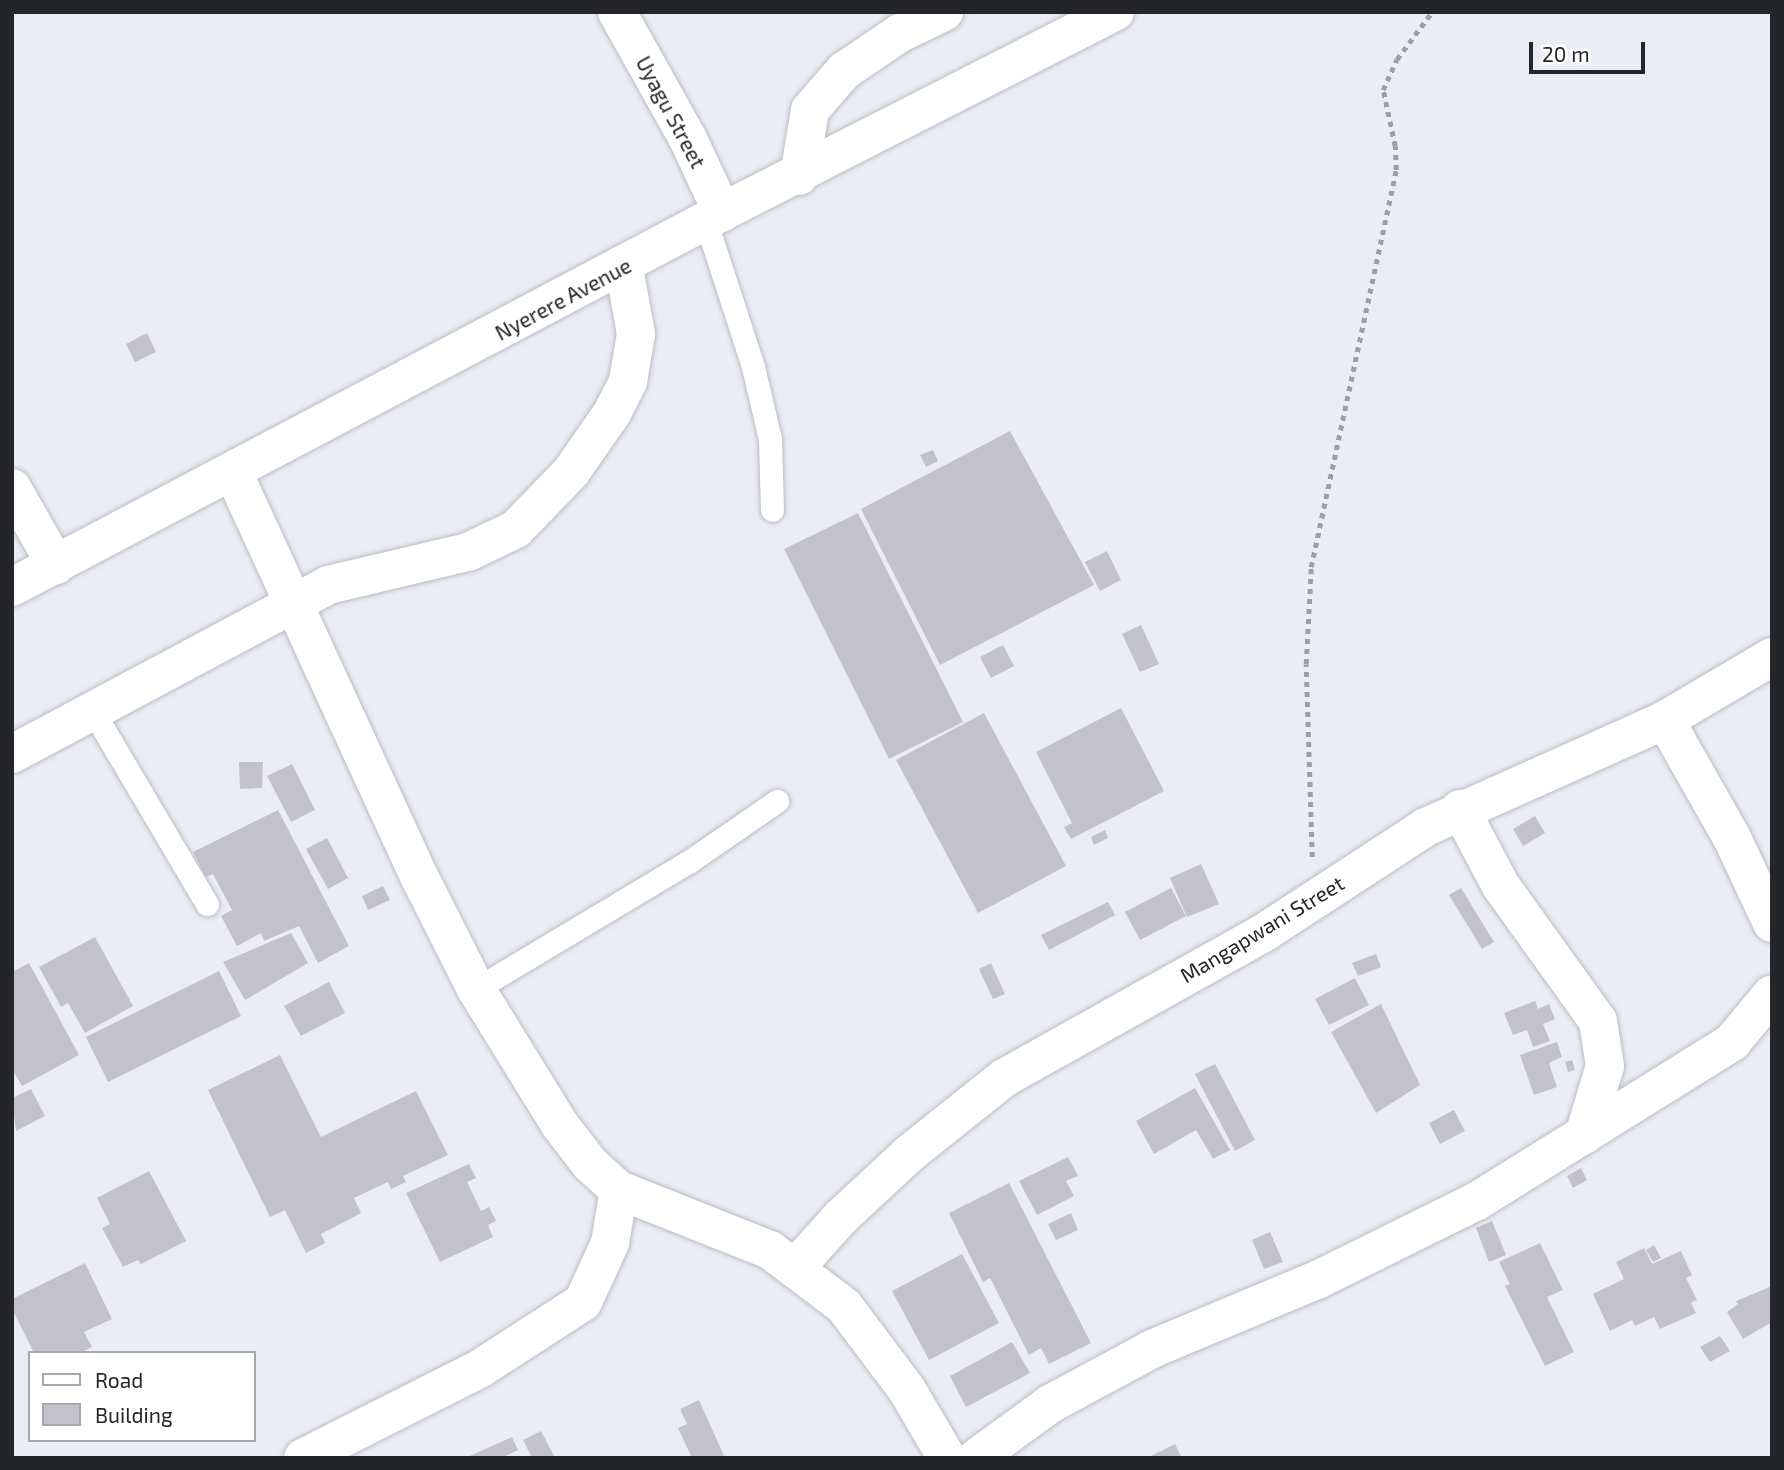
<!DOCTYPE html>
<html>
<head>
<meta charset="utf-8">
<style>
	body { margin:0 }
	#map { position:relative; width:1784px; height:1470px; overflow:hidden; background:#ebedf5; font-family:"Exo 2",sans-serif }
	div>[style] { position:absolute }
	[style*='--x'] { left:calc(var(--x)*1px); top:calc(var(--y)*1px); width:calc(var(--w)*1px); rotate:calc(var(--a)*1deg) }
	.building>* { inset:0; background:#c3c2ca }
	.path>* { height:4.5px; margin-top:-2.25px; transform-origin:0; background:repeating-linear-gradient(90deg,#9d9fa5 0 5px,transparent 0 10px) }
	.roads { filter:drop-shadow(0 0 2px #babcc4) drop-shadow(0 0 2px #babcc4) }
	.service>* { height:23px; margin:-11.5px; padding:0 11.5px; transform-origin:11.5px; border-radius:11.5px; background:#fff }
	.minor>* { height:38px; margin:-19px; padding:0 19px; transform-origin:19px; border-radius:19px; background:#fff }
	.tertiary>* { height:38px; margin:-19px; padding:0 19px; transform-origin:19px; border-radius:19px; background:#fff }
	span { translate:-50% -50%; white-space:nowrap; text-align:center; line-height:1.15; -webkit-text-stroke:5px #fff; paint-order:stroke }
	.street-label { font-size:21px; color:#242528 }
	.frame { position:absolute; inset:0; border:14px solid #242528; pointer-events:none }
	.legend { position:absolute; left:28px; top:1351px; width:228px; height:91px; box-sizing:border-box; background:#fff; border:2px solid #a7a8a9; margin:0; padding:9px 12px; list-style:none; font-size:21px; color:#242528 }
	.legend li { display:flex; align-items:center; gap:14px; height:35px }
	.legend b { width:35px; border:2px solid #a7a8a9 }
	.scale { position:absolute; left:1529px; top:42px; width:116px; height:32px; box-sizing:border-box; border:4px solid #242528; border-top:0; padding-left:9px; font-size:21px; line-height:24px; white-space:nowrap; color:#242528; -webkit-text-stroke:5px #fff; paint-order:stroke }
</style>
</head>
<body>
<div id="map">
	<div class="building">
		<div style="clip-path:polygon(147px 333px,156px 352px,135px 362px,126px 344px)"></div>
		<div style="clip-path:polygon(1010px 431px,1094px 585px,940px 665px,861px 509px)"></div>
		<div style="clip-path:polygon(933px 450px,938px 461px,926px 467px,920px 455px)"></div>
		<div style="clip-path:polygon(858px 513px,963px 722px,889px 759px,784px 549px)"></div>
		<div style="clip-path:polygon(1107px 551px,1121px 580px,1100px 591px,1085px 562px)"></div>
		<div style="clip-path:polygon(1141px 625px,1159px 664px,1140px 672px,1122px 634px)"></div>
		<div style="clip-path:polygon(1003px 645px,1014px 666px,991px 678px,980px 657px)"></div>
		<div style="clip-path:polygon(1121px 708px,1164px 791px,1071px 839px,1064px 827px,1072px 823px,1036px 752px)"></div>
		<div style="clip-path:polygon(984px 713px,1066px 866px,978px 913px,896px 760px)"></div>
		<div style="clip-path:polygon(239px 762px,263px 762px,262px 788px,240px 789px)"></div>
		<div style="clip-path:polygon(292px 764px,315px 810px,291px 822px,267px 776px)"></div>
		<div style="clip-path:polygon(278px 810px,349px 946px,318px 963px,299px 926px,264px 941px,261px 933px,237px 946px,221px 916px,232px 910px,213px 874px,206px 877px,193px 852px)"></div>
		<div style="clip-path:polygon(1535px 816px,1545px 833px,1523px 846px,1513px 829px)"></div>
		<div style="clip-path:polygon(1105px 830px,1108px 838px,1094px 845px,1091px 837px)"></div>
		<div style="clip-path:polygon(327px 838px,348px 878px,328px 889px,306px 849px)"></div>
		<div style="clip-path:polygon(1201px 864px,1219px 904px,1187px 917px,1170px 878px)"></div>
		<div style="clip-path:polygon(383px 886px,390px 900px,368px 910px,362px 896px)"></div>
		<div style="clip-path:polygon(1171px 888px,1186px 916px,1140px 940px,1125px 912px)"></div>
		<div style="clip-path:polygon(1461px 888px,1494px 942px,1482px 949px,1449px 895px)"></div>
		<div style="clip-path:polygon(1108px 902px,1115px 915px,1049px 950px,1041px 935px)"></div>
		<div style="clip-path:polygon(291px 933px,308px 963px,245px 1000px,223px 962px)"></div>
		<div style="clip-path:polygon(95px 937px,133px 1006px,85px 1033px,68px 1003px,61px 1007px,39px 967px)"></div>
		<div style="clip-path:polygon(1376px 954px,1381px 967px,1358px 976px,1352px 963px)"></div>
		<div style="clip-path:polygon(29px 963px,79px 1055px,22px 1086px,12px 1069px,12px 972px)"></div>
		<div style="clip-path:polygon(991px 963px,1005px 994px,993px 999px,979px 969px)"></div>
		<div style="clip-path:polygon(219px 971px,241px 1016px,108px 1082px,86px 1037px)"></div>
		<div style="clip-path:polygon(1355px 978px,1369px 1005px,1329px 1025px,1315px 999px)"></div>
		<div style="clip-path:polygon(329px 982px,345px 1013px,301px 1036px,284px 1006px)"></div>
		<div style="clip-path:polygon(1535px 1001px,1538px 1009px,1549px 1004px,1555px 1019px,1543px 1024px,1550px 1041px,1533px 1047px,1527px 1030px,1513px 1035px,1504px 1013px)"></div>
		<div style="clip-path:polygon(1381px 1004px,1420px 1085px,1376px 1113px,1331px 1032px)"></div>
		<div style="clip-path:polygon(1557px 1042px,1562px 1057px,1549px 1063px,1557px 1087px,1534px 1095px,1520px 1055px)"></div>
		<div style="clip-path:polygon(280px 1055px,321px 1137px,416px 1091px,448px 1155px,403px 1176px,406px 1182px,391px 1189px,388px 1182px,354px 1198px,361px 1213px,321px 1234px,325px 1243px,306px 1253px,285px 1210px,270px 1217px,208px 1090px)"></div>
		<div style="clip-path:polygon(1572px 1060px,1575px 1070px,1568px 1072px,1565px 1062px)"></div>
		<div style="clip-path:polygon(1215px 1064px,1255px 1140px,1235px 1151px,1195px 1074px)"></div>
		<div style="clip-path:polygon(1195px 1088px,1230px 1150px,1213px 1159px,1196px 1130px,1154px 1154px,1136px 1121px)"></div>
		<div style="clip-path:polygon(31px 1089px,45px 1116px,16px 1131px,12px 1098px)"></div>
		<div style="clip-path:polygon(1454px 1110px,1465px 1131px,1440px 1144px,1429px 1123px)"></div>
		<div style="clip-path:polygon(1068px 1157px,1078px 1176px,1066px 1181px,1074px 1196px,1037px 1215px,1019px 1181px)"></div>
		<div style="clip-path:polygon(469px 1164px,476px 1178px,467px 1182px,481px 1211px,489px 1207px,496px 1221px,488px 1225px,493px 1237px,440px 1262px,406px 1193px)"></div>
		<div style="clip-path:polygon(1581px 1168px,1587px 1180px,1573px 1188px,1567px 1176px)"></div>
		<div style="clip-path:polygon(149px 1171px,186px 1241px,141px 1264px,138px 1260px,123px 1267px,102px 1228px,110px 1224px,97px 1198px)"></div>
		<div style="clip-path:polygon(1009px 1183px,1091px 1343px,1049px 1364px,1041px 1348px,1029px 1355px,990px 1278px,983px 1282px,949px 1213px)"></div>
		<div style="clip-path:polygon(1071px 1213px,1078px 1230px,1056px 1240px,1048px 1224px)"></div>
		<div style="clip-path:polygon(1492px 1221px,1506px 1255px,1489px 1262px,1476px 1228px)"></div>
		<div style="clip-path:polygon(1270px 1232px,1283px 1262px,1264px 1269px,1252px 1240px)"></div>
		<div style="clip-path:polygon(1540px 1243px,1563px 1290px,1547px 1297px,1574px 1352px,1545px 1366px,1505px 1286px,1510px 1284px,1499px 1262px)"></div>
		<div style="clip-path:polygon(1654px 1245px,1661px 1258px,1653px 1262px,1646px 1250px)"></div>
		<div style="clip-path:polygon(1644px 1248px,1652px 1264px,1681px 1251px,1692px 1275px,1686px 1278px,1697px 1300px,1691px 1303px,1696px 1313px,1660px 1329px,1654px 1317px,1635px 1326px,1632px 1320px,1610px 1331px,1593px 1294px,1624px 1279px,1616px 1262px)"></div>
		<div style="clip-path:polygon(962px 1254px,999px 1323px,929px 1360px,892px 1291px)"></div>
		<div style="clip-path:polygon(85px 1263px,112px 1319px,84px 1332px,92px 1347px,80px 1353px,34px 1353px,12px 1309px,12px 1299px)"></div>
		<div style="clip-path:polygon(1772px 1286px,1772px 1322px,1743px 1339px,1727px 1312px,1738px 1304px,1736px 1301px)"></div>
		<div style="clip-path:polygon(1720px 1336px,1730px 1351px,1710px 1362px,1700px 1347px)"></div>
		<div style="clip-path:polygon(1012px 1342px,1030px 1373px,966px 1407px,950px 1376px)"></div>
		<div style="clip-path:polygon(699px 1400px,725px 1458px,692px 1458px,678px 1428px,687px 1424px,680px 1409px)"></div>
		<div style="clip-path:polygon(541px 1431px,555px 1458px,532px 1458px,523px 1440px)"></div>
		<div style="clip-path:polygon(512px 1437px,518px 1450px,501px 1458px,465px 1458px)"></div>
		<div style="clip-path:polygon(1175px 1444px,1182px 1458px,1147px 1458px)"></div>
	</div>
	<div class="path">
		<div style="--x:1312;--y:857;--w:193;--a:-91.8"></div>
		<div style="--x:1306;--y:664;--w:97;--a:-87"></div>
		<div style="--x:1311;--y:567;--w:406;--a:-77.9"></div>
		<div style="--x:1396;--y:170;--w:24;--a:-92"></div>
		<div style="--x:1395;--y:146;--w:57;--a:-102.1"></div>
		<div style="--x:1383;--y:90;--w:34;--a:-66"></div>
		<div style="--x:1397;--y:59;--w:59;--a:-53.3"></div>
	</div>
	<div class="roads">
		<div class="service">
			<div style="--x:706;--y:222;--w:152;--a:72"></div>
			<div style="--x:753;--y:367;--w:74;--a:76.7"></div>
			<div style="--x:770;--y:439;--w:71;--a:88.4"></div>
			<div style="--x:94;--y:713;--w:222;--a:59.4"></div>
			<div style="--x:476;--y:989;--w:249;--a:-30.9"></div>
			<div style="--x:690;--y:861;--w:106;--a:-34.6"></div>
		</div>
		<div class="minor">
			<div style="--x:617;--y:12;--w:145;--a:60.8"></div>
			<div style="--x:688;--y:139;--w:81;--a:65"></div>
			<div style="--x:799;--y:176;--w:67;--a:-80.5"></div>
			<div style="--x:810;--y:110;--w:52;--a:-48.9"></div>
			<div style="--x:844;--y:71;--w:68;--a:-34.2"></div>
			<div style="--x:900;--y:33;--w:49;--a:-25.5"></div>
			<div style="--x:233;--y:472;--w:449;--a:65.3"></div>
			<div style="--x:421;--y:880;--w:122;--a:63.2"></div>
			<div style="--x:476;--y:989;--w:160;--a:58.3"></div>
			<div style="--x:560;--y:1125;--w:49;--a:52.4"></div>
			<div style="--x:590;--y:1164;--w:39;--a:42"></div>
			<div style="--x:619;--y:1190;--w:162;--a:21.7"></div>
			<div style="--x:770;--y:1250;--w:93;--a:37.1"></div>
			<div style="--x:844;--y:1306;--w:105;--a:53.1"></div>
			<div style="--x:907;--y:1390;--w:79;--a:59.5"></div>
			<div style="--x:12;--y:488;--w:89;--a:60.3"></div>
			<div style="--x:1665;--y:720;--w:136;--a:60.4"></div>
			<div style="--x:1732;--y:838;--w:94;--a:64.8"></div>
			<div style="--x:12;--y:754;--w:358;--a:-28.1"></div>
			<div style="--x:328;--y:585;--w:144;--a:-13.3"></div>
			<div style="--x:468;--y:552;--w:53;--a:-25.6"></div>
			<div style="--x:516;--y:529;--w:79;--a:-46"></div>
			<div style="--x:571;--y:472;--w:72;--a:-55.2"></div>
			<div style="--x:612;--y:413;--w:36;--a:-63"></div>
			<div style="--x:628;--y:381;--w:48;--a:-80.3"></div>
			<div style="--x:636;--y:334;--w:68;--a:-100.2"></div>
			<div style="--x:1460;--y:809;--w:87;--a:62"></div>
			<div style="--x:1501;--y:886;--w:166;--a:54.3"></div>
			<div style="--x:1598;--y:1021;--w:46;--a:81.2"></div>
			<div style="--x:1605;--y:1066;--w:72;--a:106.9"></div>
			<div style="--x:796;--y:1267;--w:67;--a:-48"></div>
			<div style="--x:841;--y:1217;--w:94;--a:-42.8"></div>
			<div style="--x:910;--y:1153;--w:120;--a:-38.6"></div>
			<div style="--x:1004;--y:1078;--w:299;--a:-29.2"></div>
			<div style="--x:1265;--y:932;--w:192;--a:-33.1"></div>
			<div style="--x:1426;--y:827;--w:262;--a:-24.1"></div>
			<div style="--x:1665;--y:720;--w:124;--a:-30.5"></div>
			<div style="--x:303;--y:1458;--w:199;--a:-26.8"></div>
			<div style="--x:481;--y:1368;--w:121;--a:-32.9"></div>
			<div style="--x:583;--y:1302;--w:65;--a:-65.4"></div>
			<div style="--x:610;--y:1243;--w:54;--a:-80.4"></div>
			<div style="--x:976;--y:1458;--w:92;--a:-36.1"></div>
			<div style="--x:1050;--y:1404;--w:116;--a:-28.3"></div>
			<div style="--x:1152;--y:1349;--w:179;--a:-22.7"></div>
			<div style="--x:1317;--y:1280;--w:178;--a:-26.3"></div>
			<div style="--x:1477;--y:1201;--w:301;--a:-31.9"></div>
			<div style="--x:1732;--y:1042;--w:62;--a:-50.2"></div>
		</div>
		<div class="tertiary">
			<div style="--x:12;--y:587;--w:803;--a:-27.84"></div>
			<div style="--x:722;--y:212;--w:441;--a:-27"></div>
		</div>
	</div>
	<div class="street-label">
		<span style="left:671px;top:112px;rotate:62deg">Uyagu Street</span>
		<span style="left:563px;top:299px;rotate:-28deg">Nyerere Avenue</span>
		<span style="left:1262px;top:929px;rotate:-31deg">Mangapwani Street</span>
	</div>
	<div class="frame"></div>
	<ul class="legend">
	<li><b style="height:9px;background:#fff"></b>Road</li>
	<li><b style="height:19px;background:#c3c2ca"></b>Building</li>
	</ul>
	<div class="scale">20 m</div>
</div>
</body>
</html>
